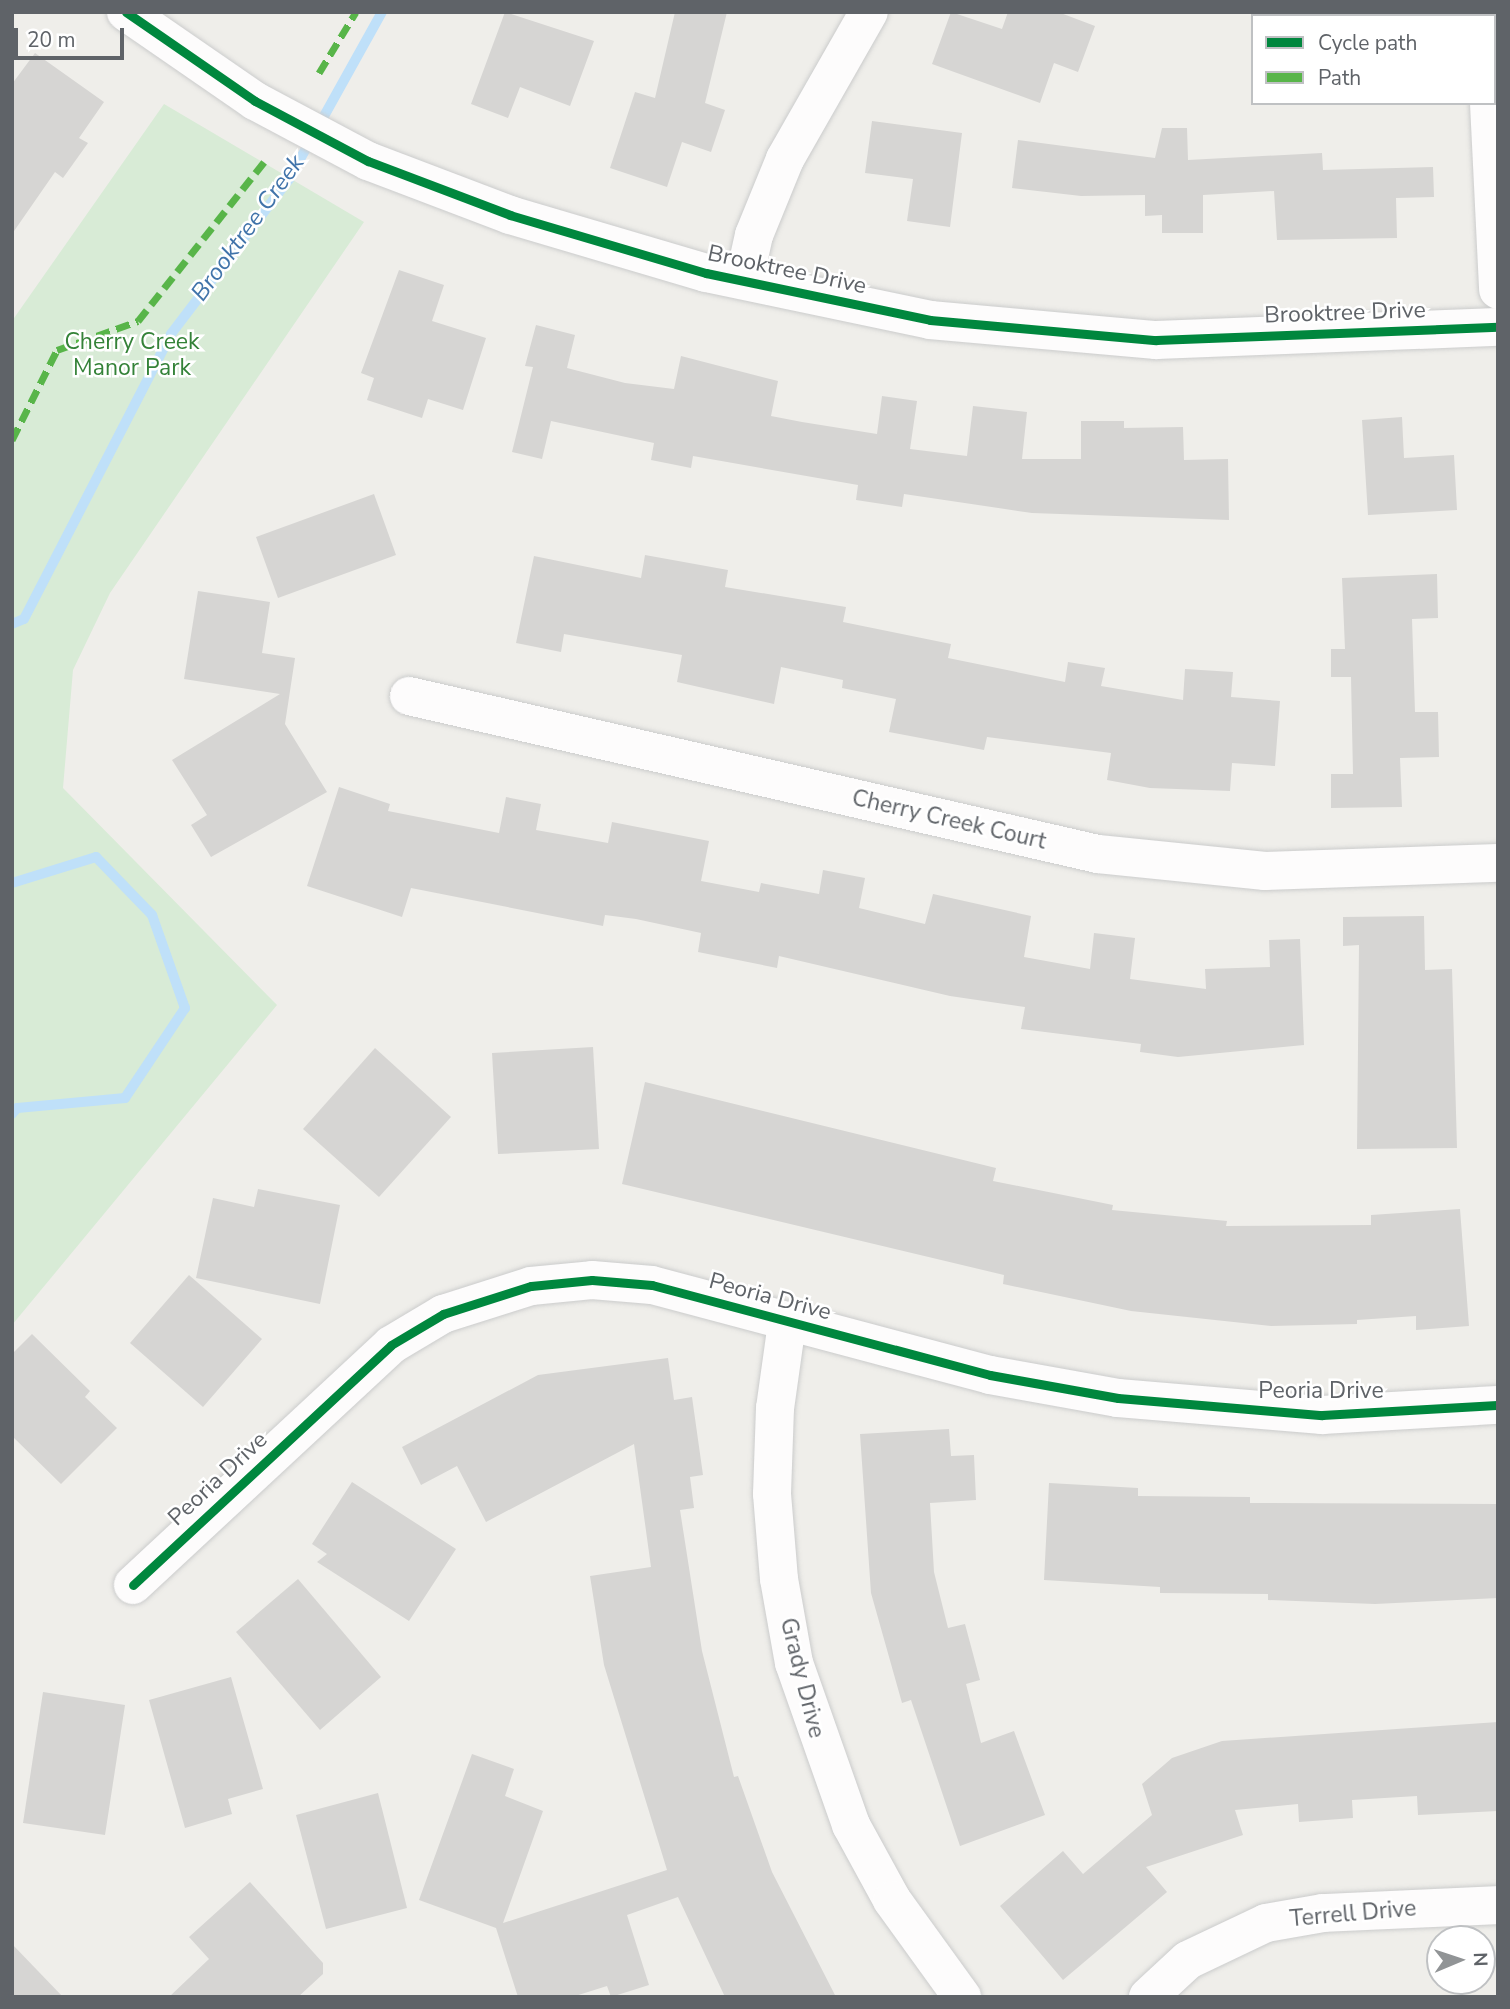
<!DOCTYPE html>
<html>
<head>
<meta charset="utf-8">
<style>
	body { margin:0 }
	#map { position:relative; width:1510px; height:2009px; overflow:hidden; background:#efeeea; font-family:"Nunito Sans",sans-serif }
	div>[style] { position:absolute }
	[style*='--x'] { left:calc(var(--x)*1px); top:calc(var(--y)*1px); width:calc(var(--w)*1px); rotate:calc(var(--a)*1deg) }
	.green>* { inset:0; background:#d8ebd6 }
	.stream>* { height:10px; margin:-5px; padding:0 5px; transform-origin:5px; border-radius:5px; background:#bfe0f9 }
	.building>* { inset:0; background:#d6d5d3 }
	.roads { filter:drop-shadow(0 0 2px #cbcccc) drop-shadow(0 0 2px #cbcccc) }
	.minor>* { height:38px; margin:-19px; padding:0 19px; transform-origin:19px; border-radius:19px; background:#fdfcfc }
	.quiet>* { height:7px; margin-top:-3.5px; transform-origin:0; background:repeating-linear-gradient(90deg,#58b549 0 14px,transparent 0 21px) }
	.cycleway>* { height:9px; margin:-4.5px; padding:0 4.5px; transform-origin:4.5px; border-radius:4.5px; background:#00873e }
	span { translate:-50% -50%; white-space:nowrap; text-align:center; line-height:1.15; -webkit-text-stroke:5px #fff; paint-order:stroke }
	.street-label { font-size:23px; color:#5f6368 }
	.park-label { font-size:23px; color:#348238 }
	.water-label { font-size:24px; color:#4174aa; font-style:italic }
	.frame { position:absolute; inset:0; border:14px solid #5f6368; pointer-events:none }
	.legend { position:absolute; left:1251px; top:14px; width:245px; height:91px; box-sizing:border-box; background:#fff; border:2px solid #bfc1c3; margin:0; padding:9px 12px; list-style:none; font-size:21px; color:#5f6368 }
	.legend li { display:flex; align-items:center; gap:14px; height:35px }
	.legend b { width:35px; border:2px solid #bfc1c3 }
	.north { position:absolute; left:1426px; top:1925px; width:70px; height:70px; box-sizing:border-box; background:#fff; border:2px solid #bfc1c3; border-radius:50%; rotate:88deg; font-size:19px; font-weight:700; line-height:28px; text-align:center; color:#5f6368 }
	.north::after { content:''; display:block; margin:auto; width:24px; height:32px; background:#919496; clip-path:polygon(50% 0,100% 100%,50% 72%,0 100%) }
	.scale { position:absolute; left:14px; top:28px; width:110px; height:32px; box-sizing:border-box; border:4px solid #5f6368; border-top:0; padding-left:9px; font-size:21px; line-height:24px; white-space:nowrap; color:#5f6368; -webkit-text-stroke:5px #fff; paint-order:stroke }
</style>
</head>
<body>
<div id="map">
	<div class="green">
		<div style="clip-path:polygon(164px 104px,364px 222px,110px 593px,73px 670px,63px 788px,277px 1005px,12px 1325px,12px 321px)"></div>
	</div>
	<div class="stream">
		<div style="--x:12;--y:624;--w:13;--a:-23"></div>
		<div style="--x:24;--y:619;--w:321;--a:-62.7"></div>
		<div style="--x:171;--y:334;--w:195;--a:-52.7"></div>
		<div style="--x:289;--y:179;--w:191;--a:-60.9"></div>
		<div style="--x:12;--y:883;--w:88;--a:-17.2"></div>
		<div style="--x:96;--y:857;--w:81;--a:46"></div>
		<div style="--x:152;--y:915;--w:99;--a:70.5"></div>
		<div style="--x:185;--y:1008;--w:108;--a:123.7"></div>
		<div style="--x:125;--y:1098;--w:108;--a:174.7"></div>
		<div style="--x:17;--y:1108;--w:8;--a:130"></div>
	</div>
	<div class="building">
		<div style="clip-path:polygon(505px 12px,594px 41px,570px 106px,520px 87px,508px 118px,471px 104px)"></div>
		<div style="clip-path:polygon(675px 12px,727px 12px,705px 103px,725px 110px,711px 152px,682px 142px,667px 187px,610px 168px,635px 92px,655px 98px)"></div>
		<div style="clip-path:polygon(951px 12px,1002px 29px,1008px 12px,1058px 12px,1095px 26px,1078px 72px,1054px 63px,1040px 103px,932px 64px)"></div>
		<div style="clip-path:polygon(35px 53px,104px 102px,79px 138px,88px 143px,63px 178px,55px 172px,12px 234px,12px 84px)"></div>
		<div style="clip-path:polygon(872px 121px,962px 133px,950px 227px,907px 221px,913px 179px,865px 173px)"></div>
		<div style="clip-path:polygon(1162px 128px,1187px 128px,1188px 160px,1322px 153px,1323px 170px,1433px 167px,1434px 197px,1396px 198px,1397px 238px,1277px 240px,1274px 191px,1203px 195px,1203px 233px,1162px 233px,1162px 215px,1145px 216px,1145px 195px,1081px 196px,1012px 188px,1018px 140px,1155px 158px)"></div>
		<div style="clip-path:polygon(399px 270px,444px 285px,432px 321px,486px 338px,463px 410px,428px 399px,422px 418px,367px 400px,374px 378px,361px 373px)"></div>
		<div style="clip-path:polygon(536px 325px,575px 335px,567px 368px,625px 383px,674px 389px,681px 356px,778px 381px,771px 416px,802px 422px,877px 434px,882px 396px,917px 401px,910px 449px,967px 456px,973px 406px,1027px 412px,1022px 459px,1081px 459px,1081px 421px,1124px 421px,1124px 428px,1183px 427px,1184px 460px,1228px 459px,1229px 520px,1032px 513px,904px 494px,902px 507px,856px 500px,858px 485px,693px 456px,691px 468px,651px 460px,654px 443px,551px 421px,542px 459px,512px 452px,533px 367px,525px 366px)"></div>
		<div style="clip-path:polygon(1402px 417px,1404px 458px,1454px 455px,1457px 510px,1368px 515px,1362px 420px)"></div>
		<div style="clip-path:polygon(374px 494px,396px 555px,278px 598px,256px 537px)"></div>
		<div style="clip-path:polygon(645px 555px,728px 570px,725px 587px,846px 607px,843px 622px,951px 644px,948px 658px,1065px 682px,1068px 662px,1105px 668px,1101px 686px,1183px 700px,1185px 669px,1233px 672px,1231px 697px,1280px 701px,1275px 766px,1232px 763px,1230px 791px,1150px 788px,1107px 780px,1111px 753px,987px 737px,984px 750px,889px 732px,896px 699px,842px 688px,843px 680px,781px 667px,774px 704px,677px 682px,682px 655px,564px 634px,561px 652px,516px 643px,534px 556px,641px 578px)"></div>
		<div style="clip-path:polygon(1437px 574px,1438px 618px,1412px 619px,1415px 712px,1438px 712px,1439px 757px,1400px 758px,1402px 807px,1331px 808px,1331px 774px,1353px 774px,1351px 677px,1331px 677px,1331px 649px,1345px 649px,1342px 578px)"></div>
		<div style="clip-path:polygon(198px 591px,270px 602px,262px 653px,295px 658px,285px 724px,327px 792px,211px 857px,191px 825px,207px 815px,172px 760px,280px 694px,184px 679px)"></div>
		<div style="clip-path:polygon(339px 787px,390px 804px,388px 811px,499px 833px,506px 797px,541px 804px,536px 830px,608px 843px,612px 822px,709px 841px,701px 881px,759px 892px,761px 883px,819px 894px,823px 870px,865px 878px,859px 908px,925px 924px,933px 894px,1031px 916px,1024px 957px,1090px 969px,1094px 933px,1135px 938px,1130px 979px,1206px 989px,1205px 969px,1270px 967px,1269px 940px,1300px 939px,1304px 1045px,1178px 1057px,1140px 1052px,1141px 1044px,1021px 1029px,1025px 1007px,950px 996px,779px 956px,777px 968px,698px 952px,701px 933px,636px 919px,605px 915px,603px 926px,411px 888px,402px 917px,307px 886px)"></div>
		<div style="clip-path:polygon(1424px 916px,1425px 970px,1452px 969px,1457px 1148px,1357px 1149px,1359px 945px,1343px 946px,1343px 917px)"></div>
		<div style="clip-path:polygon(593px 1047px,599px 1149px,498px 1154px,492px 1053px)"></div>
		<div style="clip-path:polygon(375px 1048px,451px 1117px,379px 1197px,303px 1129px)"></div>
		<div style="clip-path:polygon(645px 1082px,996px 1168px,993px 1181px,1113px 1205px,1112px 1210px,1227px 1221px,1226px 1226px,1371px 1225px,1371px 1215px,1460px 1209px,1469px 1326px,1416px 1330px,1416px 1316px,1357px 1320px,1357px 1324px,1271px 1326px,1131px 1311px,1003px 1284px,1004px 1275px,622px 1184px)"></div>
		<div style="clip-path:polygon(258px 1189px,340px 1205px,320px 1304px,196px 1278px,213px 1198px,254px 1207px)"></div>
		<div style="clip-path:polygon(189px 1275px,262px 1339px,203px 1407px,130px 1343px)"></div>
		<div style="clip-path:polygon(32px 1334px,90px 1391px,85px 1397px,117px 1428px,61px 1484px,12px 1436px,12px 1354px)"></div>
		<div style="clip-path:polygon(668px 1358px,674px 1400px,692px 1397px,703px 1475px,690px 1477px,694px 1508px,680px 1510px,702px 1651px,734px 1777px,738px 1776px,772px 1872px,836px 1997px,725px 1997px,678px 1897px,627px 1915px,649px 1985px,611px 1997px,607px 1986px,572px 1997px,518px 1997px,496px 1928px,419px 1900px,472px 1754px,514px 1769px,505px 1796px,543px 1811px,503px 1923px,667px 1870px,604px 1665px,590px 1576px,651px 1567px,634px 1444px,486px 1522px,457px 1466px,421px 1485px,402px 1447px,538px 1375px)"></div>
		<div style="clip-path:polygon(949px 1429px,951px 1456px,974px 1455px,976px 1500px,930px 1503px,934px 1572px,948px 1628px,965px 1624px,980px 1680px,966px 1684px,981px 1743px,1014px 1731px,1045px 1815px,960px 1846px,911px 1700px,902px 1703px,871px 1593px,860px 1434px)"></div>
		<div style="clip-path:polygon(352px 1482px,456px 1549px,409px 1621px,317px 1562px,327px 1554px,312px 1544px)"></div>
		<div style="clip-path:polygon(1049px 1483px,1138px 1488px,1138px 1496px,1250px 1497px,1250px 1503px,1498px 1504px,1498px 1598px,1375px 1604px,1268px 1600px,1268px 1594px,1160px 1593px,1160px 1587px,1044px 1580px)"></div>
		<div style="clip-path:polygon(298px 1579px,381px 1677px,320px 1730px,236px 1632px)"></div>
		<div style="clip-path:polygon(231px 1677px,263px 1789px,228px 1799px,232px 1814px,185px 1828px,149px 1700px)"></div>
		<div style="clip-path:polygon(43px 1692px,125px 1705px,105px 1835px,23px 1823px)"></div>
		<div style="clip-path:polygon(1498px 1722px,1498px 1811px,1418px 1815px,1417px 1796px,1352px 1800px,1353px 1818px,1299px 1822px,1298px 1804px,1235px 1810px,1243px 1835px,1146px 1867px,1167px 1892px,1063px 1980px,1000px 1906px,1063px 1851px,1083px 1874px,1152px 1815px,1142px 1784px,1172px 1758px,1222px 1741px)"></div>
		<div style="clip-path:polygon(378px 1793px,407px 1908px,326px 1929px,296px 1815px)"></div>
		<div style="clip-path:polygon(250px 1882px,323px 1963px,323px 1974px,298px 1997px,169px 1997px,209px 1959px,189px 1937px)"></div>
		<div style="clip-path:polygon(12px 1944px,63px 1997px,12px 1997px)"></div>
	</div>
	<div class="roads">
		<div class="minor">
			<div style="--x:126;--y:12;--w:157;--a:34.6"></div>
			<div style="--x:255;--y:101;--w:128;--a:28"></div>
			<div style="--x:368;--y:161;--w:152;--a:20.8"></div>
			<div style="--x:510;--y:215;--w:204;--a:16.5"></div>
			<div style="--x:706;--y:273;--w:229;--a:11.8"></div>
			<div style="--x:930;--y:320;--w:227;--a:5.1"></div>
			<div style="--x:1156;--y:340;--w:342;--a:-2.2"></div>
			<div style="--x:1485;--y:12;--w:4;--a:90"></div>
			<div style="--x:1489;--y:103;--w:187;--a:87.2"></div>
			<div style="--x:744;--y:280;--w:46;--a:-77.5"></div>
			<div style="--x:754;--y:235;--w:82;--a:-67.8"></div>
			<div style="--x:785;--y:159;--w:169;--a:-60.3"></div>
			<div style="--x:409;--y:696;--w:707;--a:12.92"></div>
			<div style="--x:1098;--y:854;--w:168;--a:5.8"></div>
			<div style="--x:1265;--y:871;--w:233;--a:-2"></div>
			<div style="--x:787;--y:1323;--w:86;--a:98"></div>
			<div style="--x:775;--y:1408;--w:86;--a:92"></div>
			<div style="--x:772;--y:1494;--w:85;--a:85.3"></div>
			<div style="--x:779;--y:1579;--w:85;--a:79.9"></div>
			<div style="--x:794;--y:1663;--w:172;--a:70.6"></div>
			<div style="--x:851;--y:1825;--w:85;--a:61.3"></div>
			<div style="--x:892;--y:1900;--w:120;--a:54.2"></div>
			<div style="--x:133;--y:1585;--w:352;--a:-42.9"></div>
			<div style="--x:391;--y:1345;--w:61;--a:-30.8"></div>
			<div style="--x:443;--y:1314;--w:92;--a:-17.7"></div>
			<div style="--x:531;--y:1286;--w:61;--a:-5.6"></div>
			<div style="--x:592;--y:1280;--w:60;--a:4.8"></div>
			<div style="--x:652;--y:1285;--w:350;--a:14.9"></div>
			<div style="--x:990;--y:1375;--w:130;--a:10.2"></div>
			<div style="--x:1118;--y:1398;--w:205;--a:4.8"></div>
			<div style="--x:1322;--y:1415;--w:176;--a:-3.3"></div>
			<div style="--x:1148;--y:1997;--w:54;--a:-42.8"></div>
			<div style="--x:1188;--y:1960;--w:86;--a:-25.4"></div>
			<div style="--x:1266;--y:1923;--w:58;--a:-10"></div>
			<div style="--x:1323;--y:1913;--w:175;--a:-2.6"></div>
		</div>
	</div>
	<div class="quiet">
		<div style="--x:319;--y:73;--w:71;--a:-58.8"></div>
		<div style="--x:12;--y:440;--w:101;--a:-63.4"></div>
		<div style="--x:57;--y:350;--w:86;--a:-19.7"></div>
		<div style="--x:138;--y:321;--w:209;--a:-51.6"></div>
	</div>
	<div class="cycleway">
		<div style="--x:126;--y:12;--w:157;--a:34.6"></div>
		<div style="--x:255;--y:101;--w:128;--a:28"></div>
		<div style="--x:368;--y:161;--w:152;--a:20.8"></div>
		<div style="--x:510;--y:215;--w:204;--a:16.5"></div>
		<div style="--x:706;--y:273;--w:229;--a:11.8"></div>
		<div style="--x:930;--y:320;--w:227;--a:5.1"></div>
		<div style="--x:1156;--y:340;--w:342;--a:-2.2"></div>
		<div style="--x:133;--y:1585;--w:352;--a:-42.9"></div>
		<div style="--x:391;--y:1345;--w:61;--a:-30.8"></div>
		<div style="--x:443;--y:1314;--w:92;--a:-17.7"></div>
		<div style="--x:531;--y:1286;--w:61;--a:-5.6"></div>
		<div style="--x:592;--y:1280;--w:60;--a:4.8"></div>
		<div style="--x:652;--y:1285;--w:350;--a:14.9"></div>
		<div style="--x:990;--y:1375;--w:130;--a:10.2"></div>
		<div style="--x:1118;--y:1398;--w:205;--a:4.8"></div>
		<div style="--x:1322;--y:1415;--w:176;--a:-3.3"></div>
	</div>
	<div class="street-label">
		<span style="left:787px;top:270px;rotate:12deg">Brooktree Drive</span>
		<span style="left:1345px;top:313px;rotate:-2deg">Brooktree Drive</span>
		<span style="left:949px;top:820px;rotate:13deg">Cherry Creek Court</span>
		<span style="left:770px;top:1297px;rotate:15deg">Peoria Drive</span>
		<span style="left:1321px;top:1391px">Peoria Drive</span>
		<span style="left:218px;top:1479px;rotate:-43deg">Peoria Drive</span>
		<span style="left:802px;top:1678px;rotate:76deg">Grady Drive</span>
		<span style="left:1353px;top:1914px;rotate:-5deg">Terrell Drive</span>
	</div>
	<div class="park-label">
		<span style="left:132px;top:355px">Cherry Creek<br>Manor Park</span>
	</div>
	<div class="water-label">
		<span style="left:248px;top:228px;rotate:-54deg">Brooktree Creek</span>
	</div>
	<div class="frame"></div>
	<ul class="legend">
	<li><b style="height:9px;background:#00873e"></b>Cycle path</li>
	<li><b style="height:9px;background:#58b549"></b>Path</li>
	</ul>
	<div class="north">N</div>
	<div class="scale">20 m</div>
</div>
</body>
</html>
